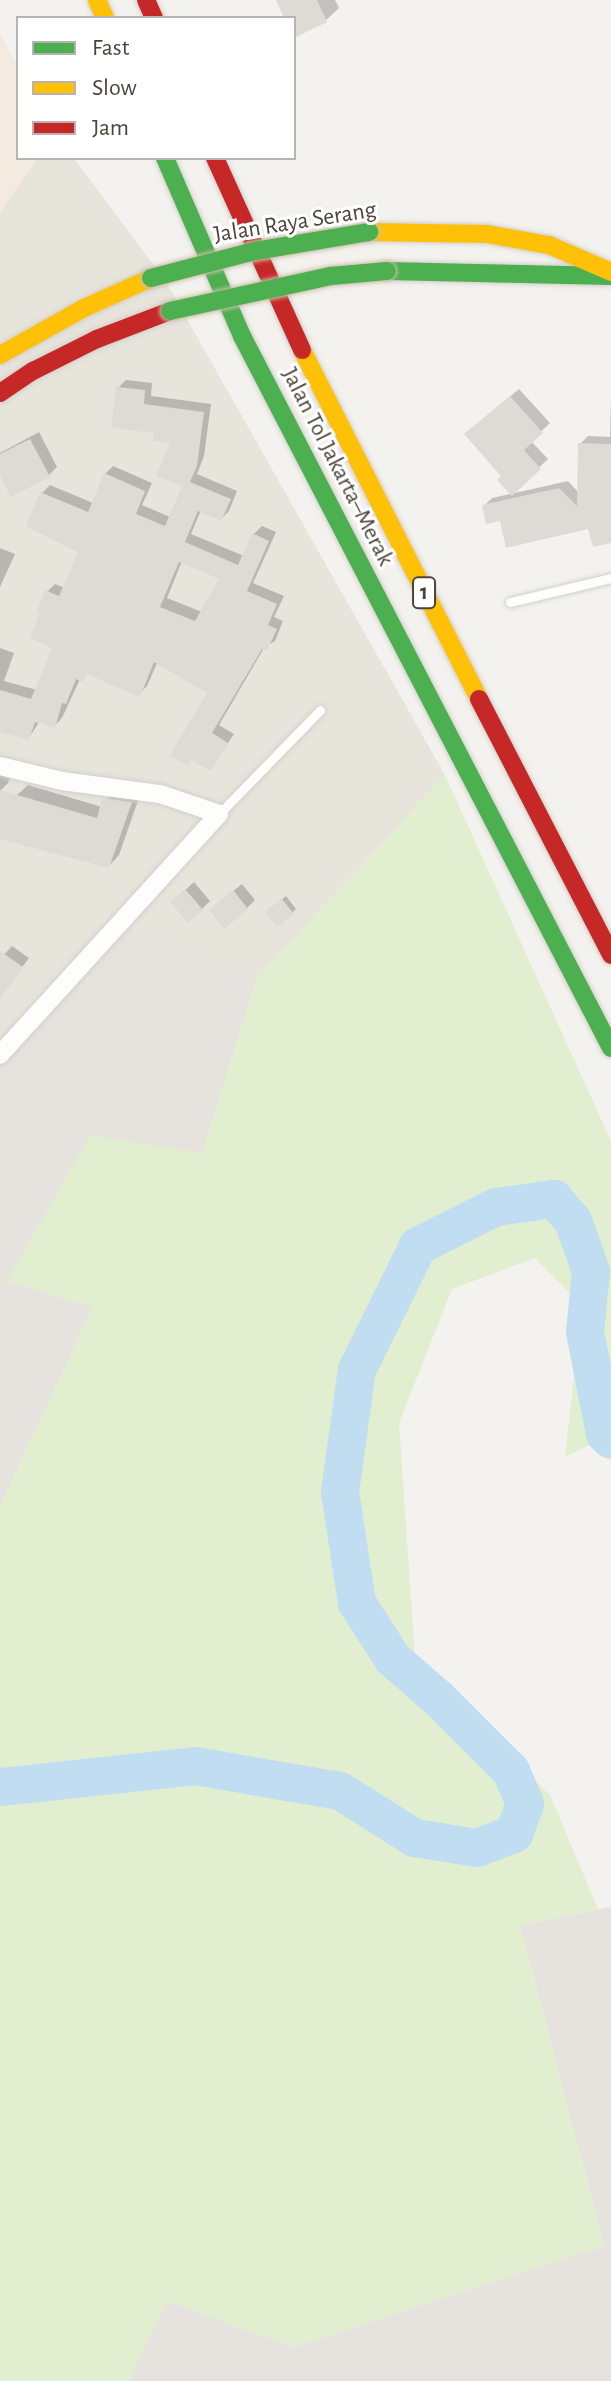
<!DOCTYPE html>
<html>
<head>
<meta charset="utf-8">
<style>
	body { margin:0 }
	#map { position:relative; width:611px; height:2381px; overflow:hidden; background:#f4f2ee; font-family:"Alegreya Sans",sans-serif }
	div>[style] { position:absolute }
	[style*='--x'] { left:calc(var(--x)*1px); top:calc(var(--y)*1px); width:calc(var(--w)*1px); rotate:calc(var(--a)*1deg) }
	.residential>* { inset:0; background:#e7e4dc }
	.commercial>* { inset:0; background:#f3ebdf }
	.industrial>* { inset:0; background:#e6e2de }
	.green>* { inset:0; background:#e1eecf }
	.shadow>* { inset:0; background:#0003 }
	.river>* { height:38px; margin:-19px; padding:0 19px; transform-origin:19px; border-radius:19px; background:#c0ddf1 }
	.building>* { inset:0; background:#dedbd6 }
	.roads { filter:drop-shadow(0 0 2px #d2d0cb) drop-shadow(0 0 2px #d2d0cb) }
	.lane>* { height:9px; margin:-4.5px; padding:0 4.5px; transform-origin:4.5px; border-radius:4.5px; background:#fdfdfc }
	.street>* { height:18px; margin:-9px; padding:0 9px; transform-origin:9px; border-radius:9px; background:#fdfdfc }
	.fast>* { height:18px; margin:-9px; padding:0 9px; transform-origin:9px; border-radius:9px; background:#4caf50 }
	.slow>* { height:18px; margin:-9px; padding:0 9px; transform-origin:9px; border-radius:9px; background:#ffc107 }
	.jam>* { height:18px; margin:-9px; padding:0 9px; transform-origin:9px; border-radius:9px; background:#c62828 }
	.bridges { filter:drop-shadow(0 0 2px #ccbfa9) drop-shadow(0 0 2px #ccbfa9) }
	.fast-bridge>* { height:18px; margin:-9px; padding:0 9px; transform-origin:9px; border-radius:9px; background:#4caf50 }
	span { translate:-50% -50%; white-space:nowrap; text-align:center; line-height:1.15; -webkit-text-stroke:6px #fff; paint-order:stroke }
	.shield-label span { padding:2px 6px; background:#fff; border:2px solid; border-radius:6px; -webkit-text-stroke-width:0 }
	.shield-label { font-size:22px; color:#4b4439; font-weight:700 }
	.street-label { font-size:24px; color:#4b4439 }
	.legend { position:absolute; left:16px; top:16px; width:280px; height:144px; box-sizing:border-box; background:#fff; border:2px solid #b7b4b0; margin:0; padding:10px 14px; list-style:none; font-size:24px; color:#4b4439 }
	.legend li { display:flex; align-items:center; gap:16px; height:40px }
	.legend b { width:40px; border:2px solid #b7b4b0 }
</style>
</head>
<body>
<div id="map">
	<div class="residential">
		<div style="clip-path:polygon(0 34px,18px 68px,18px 158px,74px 158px,166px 282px,445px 775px,256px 980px,116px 922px,0 1054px)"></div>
	</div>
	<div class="commercial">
		<div style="clip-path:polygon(0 34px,18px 68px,18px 158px,38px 158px,0 212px)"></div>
	</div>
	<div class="industrial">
		<div style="clip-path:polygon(116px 922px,256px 980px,202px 1154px,7px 1281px,93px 1307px,0 1506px,0 1054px)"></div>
		<div style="clip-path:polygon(611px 1907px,611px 2381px,128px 2381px,167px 2301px,293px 2347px,604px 2246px,520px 1925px)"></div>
	</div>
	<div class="green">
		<div style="clip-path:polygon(445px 775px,611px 1141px,611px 1434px,565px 1457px,582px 1306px,535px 1258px,452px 1289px,399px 1423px,416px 1672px,550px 1795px,598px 1909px,520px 1925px,604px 2246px,293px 2347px,167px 2301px,128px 2381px,0 2381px,0 1506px,93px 1307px,7px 1281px,90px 1135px,202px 1153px,256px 980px)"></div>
	</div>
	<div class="shadow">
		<div style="clip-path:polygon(279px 0,335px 0,339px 8px,326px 20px,295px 35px,294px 18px,287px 18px)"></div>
		<div style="clip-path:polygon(evenodd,126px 380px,152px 383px,151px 396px,211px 404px,204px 456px,197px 474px,237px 491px,229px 511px,221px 519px,201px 510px,191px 534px,244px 556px,254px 534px,262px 526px,276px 532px,253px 583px,284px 596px,274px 617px,283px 621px,275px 641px,264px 648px,219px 725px,234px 734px,211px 769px,210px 692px,158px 661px,147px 686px,139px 694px,89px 673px,80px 679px,62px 718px,54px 726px,39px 722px,29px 738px,0 730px,0 648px,14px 653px,4px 681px,37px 690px,55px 647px,47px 592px,55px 584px,65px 588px,80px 551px,42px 493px,50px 485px,93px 503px,105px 474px,113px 466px,152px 483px,142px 505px,170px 517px,184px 485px,172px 441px,157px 432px,118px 388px,126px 380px,182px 561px,222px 578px,202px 612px,167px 598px,182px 561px)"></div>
		<div style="clip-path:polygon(519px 389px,550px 423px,531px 441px,548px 459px,512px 493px,475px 426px)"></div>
		<div style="clip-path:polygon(611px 398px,611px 541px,590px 526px,502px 518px,484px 506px,492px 498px,568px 481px,579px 493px,580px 444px,588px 436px,610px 437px)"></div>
		<div style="clip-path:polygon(39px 432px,57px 467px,49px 475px,0 472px,0 453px)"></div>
		<div style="clip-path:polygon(0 548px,15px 554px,0 587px)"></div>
		<div style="clip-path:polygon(0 764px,12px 770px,8px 783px,0 791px)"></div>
		<div style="clip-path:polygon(28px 785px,102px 807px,115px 789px,141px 792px,119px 855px,109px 866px,17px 795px)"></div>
		<div style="clip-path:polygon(194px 882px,210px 901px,202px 909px,181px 894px)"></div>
		<div style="clip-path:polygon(242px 884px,255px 900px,247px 908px,220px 902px)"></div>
		<div style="clip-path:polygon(286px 896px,296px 909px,292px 913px,271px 908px)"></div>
		<div style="clip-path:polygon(12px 946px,29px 958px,4px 991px,0 989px,0 959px)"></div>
	</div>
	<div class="river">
		<div style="--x:0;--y:1787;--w:196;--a:-6.1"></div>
		<div style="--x:195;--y:1766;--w:147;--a:9.8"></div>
		<div style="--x:340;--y:1791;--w:89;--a:32.1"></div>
		<div style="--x:415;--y:1838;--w:63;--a:9.2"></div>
		<div style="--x:477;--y:1848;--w:40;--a:-21"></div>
		<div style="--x:514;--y:1834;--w:32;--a:-70"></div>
		<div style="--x:525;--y:1804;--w:36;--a:-113"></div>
		<div style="--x:511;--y:1771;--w:102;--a:-135"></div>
		<div style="--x:439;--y:1699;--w:61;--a:-139"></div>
		<div style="--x:393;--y:1659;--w:67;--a:-122.7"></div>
		<div style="--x:357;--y:1603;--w:112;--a:-98.7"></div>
		<div style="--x:340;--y:1492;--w:123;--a:-82.1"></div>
		<div style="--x:357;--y:1370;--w:138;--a:-63.8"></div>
		<div style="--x:418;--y:1246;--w:87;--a:-26.6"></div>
		<div style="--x:496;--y:1207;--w:59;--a:-7.9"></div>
		<div style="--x:554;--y:1199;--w:29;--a:49"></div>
		<div style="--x:573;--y:1221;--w:53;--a:70.2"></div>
		<div style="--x:591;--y:1271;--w:61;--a:95.6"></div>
		<div style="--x:585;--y:1332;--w:104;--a:78.9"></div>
		<div style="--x:605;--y:1434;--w:8;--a:45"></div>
	</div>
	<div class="building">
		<div style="clip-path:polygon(276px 0,317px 0,327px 22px,294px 38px,294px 18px,284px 18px)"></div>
		<div style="clip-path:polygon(evenodd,116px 387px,145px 390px,144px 404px,204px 412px,197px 466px,190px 482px,231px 499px,221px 521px,198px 511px,185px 542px,238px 565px,252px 533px,269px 541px,247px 591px,277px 604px,268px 625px,277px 629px,267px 651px,262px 649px,212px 733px,228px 743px,211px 771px,191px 760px,188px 766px,170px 755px,207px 693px,154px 662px,140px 697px,86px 674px,83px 682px,76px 679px,66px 704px,62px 703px,55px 728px,35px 722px,29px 740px,0 732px,0 690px,31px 699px,52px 648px,30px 638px,40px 612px,37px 611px,45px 590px,59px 596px,78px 552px,26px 526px,40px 492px,88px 512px,104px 473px,145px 491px,136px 514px,165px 526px,182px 486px,156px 476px,170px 443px,153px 441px,154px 433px,111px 428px,116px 387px,179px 562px,219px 579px,195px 621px,160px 607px,179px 562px)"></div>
		<div style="clip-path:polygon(510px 396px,543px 433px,524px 450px,541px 469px,512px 496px,497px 480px,501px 476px,464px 434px)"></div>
		<div style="clip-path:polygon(30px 439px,50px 477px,11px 497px,0 476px,0 454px)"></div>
		<div style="clip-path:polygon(578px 443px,611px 444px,611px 543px,593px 547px,588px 529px,506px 548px,500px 521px,486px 524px,482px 505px,559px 488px,577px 506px)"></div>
		<div style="clip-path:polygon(0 790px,97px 818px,102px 798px,132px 802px,109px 868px,0 839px)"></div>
		<div style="clip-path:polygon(185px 889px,203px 910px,188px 923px,170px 902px)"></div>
		<div style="clip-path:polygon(233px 890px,248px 909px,224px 929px,209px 910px)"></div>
		<div style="clip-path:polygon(282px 899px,294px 914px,277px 927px,265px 911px)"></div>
		<div style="clip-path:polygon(0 951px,23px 967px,0 999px)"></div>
	</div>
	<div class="roads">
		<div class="lane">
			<div style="--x:510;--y:602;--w:104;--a:-13.4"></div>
			<div style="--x:219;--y:814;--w:145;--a:-45.8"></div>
		</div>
		<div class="street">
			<div style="--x:0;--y:766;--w:64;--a:13.6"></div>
			<div style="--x:62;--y:781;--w:99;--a:7.6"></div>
			<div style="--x:160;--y:794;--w:62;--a:18.7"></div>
			<div style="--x:219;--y:814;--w:326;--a:132.3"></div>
		</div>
		<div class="fast">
			<div style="--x:165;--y:158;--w:194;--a:66.6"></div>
			<div style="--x:242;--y:336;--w:802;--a:62.6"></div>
			<div style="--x:387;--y:271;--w:224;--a:1.3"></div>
		</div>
		<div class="slow">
			<div style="--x:97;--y:0;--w:20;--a:66"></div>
			<div style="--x:369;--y:232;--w:118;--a:1"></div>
			<div style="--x:487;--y:234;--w:63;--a:10.1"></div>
			<div style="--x:549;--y:245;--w:68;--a:23.5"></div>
			<div style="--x:302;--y:350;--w:391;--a:63.1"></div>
			<div style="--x:0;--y:355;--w:96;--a:-29.2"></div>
			<div style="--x:84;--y:308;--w:73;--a:-24.1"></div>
		</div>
		<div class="jam">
			<div style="--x:146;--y:0;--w:20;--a:66"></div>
			<div style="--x:215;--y:158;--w:211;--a:65.6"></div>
			<div style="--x:0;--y:393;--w:40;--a:-34"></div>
			<div style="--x:33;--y:371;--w:72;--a:-26.6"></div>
			<div style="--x:97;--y:339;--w:78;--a:-21"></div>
			<div style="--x:479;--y:699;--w:288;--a:62.7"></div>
		</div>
	</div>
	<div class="bridges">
		<div class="fast-bridge">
			<div style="--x:151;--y:278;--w:107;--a:-14.6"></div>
			<div style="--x:255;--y:251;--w:116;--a:-9.5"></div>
			<div style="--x:170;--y:311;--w:165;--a:-12.3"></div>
			<div style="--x:331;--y:276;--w:56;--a:-5.1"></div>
		</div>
	</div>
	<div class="shield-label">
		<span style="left:424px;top:593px">1</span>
	</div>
	<div class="street-label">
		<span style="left:295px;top:223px;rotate:-9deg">Jalan Raya Serang</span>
		<span style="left:337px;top:467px;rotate:63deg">Jalan Tol Jakarta–Merak</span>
	</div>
	<ul class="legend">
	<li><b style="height:10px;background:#4caf50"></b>Fast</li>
	<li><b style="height:10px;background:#ffc107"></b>Slow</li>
	<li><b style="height:10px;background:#c62828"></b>Jam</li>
	</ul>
</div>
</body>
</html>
